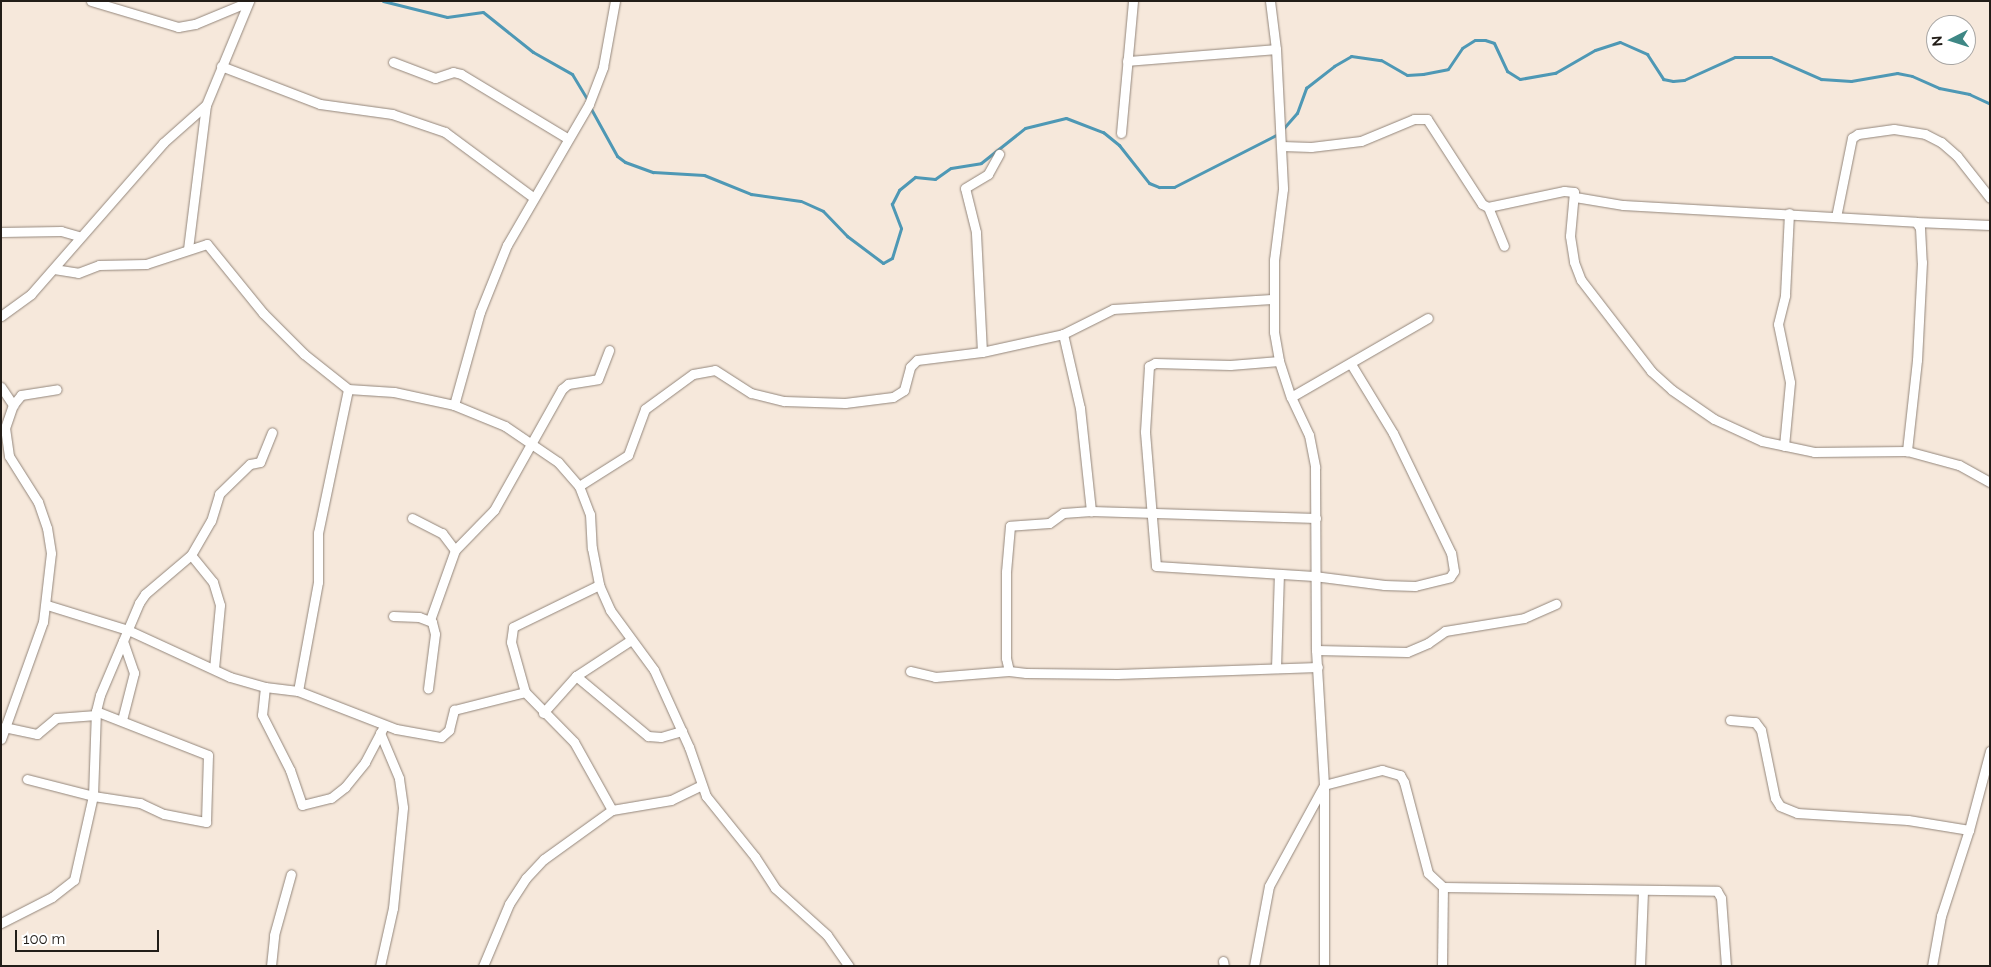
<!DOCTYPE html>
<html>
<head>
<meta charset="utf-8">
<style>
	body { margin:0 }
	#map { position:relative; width:1991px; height:967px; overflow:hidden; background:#f6e8db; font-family:Raleway,sans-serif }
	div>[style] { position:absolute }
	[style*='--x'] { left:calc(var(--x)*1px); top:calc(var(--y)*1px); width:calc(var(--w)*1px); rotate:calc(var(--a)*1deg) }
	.stream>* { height:3px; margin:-1.5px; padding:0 1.5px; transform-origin:1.5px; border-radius:1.5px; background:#4e98b5 }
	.roads { filter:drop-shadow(0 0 1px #93867b) drop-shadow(0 0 1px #93867b) }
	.minor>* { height:9px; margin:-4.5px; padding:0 4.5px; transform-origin:4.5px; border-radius:4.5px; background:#fff }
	span { translate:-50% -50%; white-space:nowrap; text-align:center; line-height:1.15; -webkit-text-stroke:4.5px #fff; paint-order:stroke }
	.frame { position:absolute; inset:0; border:2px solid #221d18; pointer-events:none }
	.north { position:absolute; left:1926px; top:15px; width:50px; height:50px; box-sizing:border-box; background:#fff; border:1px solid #a7a5a3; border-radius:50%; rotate:265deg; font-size:14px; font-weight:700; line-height:20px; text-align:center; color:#221d18 }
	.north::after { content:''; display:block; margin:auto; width:18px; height:22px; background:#3e8785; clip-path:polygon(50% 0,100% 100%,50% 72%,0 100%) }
	.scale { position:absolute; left:15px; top:930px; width:144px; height:22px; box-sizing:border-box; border:2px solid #221d18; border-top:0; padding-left:6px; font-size:15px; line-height:18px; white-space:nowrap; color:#221d18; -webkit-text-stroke:4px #fff; paint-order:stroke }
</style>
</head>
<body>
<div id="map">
	<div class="stream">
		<div style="--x:383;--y:1;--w:66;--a:14"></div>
		<div style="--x:447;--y:17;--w:36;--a:-8"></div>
		<div style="--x:483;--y:12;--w:64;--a:38.7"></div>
		<div style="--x:533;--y:52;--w:45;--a:29.4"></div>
		<div style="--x:572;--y:74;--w:31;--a:59"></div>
		<div style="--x:590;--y:107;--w:56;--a:61.1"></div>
		<div style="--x:617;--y:156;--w:10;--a:37"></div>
		<div style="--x:625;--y:162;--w:30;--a:20"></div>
		<div style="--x:653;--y:172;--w:51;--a:3.4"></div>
		<div style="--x:704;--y:175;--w:51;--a:22"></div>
		<div style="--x:751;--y:194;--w:50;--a:8"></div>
		<div style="--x:801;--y:201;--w:24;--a:24"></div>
		<div style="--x:823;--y:211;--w:35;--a:46"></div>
		<div style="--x:847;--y:236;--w:45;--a:36.9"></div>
		<div style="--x:883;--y:263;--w:10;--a:-29"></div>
		<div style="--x:892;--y:258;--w:31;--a:-73"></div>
		<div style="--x:901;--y:228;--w:26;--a:-111"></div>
		<div style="--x:892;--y:204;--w:16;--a:-63"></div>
		<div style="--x:899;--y:190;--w:21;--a:-39"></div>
		<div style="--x:915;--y:177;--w:20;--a:6"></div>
		<div style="--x:935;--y:179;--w:19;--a:-35"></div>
		<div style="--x:951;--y:168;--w:30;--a:-9"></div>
		<div style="--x:981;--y:163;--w:56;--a:-38.5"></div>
		<div style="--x:1025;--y:128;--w:42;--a:-13.7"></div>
		<div style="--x:1066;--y:118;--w:40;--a:21"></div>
		<div style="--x:1103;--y:132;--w:21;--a:39"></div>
		<div style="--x:1119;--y:145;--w:48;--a:51.7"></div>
		<div style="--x:1149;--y:183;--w:11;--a:22"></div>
		<div style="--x:1159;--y:187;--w:15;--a:0"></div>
		<div style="--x:1174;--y:187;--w:117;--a:-27"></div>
		<div style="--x:1282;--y:130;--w:23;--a:-49"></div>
		<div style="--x:1297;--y:113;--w:27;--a:-70"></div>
		<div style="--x:1306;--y:88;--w:36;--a:-38"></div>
		<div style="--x:1334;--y:66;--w:20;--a:-30"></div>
		<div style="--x:1351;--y:56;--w:30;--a:8"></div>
		<div style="--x:1381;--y:60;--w:30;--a:30"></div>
		<div style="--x:1407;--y:75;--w:16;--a:-4"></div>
		<div style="--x:1423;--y:74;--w:25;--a:-11"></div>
		<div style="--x:1448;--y:69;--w:25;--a:-56"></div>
		<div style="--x:1462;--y:48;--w:15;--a:-32"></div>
		<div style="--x:1475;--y:40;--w:10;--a:0"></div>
		<div style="--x:1485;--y:40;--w:9;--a:18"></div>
		<div style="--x:1494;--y:43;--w:31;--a:65"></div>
		<div style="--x:1507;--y:71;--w:15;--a:32"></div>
		<div style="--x:1520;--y:79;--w:36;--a:-10"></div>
		<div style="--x:1555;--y:73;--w:46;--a:-29.9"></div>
		<div style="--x:1595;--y:50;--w:26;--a:-18"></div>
		<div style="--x:1620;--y:42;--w:30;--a:24"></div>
		<div style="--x:1647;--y:54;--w:30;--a:57"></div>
		<div style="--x:1663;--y:79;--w:10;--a:11"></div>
		<div style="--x:1673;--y:81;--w:11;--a:-5"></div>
		<div style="--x:1684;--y:80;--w:56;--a:-24.3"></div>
		<div style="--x:1735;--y:57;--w:36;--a:0"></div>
		<div style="--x:1771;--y:57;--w:55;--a:23.7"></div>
		<div style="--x:1821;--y:79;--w:30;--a:4"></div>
		<div style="--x:1851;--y:81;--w:47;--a:-9.9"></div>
		<div style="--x:1897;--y:73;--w:15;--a:11"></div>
		<div style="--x:1912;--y:76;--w:30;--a:24"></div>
		<div style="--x:1939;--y:88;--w:31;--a:11"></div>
		<div style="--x:1969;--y:94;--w:23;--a:25"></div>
	</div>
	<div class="roads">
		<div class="minor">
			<div style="--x:91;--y:1;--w:91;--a:16.6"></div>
			<div style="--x:178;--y:27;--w:17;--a:-10"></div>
			<div style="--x:195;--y:24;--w:57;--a:-22.5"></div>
			<div style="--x:1270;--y:1;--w:48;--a:82.9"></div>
			<div style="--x:1276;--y:49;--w:140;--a:87.1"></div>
			<div style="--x:1283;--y:189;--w:72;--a:97.2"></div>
			<div style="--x:1274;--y:260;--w:72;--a:90"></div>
			<div style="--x:1274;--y:332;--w:29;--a:80"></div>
			<div style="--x:1279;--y:361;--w:38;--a:72"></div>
			<div style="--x:1291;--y:397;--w:42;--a:64.7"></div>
			<div style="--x:1309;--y:435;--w:33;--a:79"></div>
			<div style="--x:1315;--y:467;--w:183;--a:89.7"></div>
			<div style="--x:1316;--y:650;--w:135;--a:86.6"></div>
			<div style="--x:1324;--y:785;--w:181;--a:90"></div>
			<div style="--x:1127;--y:61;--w:149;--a:-4.6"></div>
			<div style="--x:393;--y:62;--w:45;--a:20.9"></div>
			<div style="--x:435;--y:78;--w:19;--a:-18"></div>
			<div style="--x:453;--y:72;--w:8;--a:14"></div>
			<div style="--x:461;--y:74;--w:124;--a:31.1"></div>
			<div style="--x:221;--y:66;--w:106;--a:21"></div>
			<div style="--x:320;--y:104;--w:73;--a:7.9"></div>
			<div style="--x:392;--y:114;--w:56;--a:18.8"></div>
			<div style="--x:445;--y:132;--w:109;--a:36.5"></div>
			<div style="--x:1121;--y:133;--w:133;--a:-84.8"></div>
			<div style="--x:1282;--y:146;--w:29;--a:2"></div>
			<div style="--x:1311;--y:147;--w:50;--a:-6.8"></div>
			<div style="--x:1361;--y:141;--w:57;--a:-22.5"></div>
			<div style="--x:1414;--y:119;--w:13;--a:0"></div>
			<div style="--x:1427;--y:119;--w:101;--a:57.1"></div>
			<div style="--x:1482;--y:204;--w:7;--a:27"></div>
			<div style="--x:1488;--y:207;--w:78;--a:-11.9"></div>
			<div style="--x:1564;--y:191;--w:10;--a:6"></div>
			<div style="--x:1574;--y:192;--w:44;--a:95.2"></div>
			<div style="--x:1570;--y:236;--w:26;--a:81"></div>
			<div style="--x:1574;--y:262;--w:19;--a:69"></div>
			<div style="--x:1581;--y:280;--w:115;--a:52.4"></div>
			<div style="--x:1651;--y:371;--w:28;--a:42"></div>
			<div style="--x:1672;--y:390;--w:51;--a:34.6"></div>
			<div style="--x:1714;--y:419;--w:53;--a:24.6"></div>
			<div style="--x:1762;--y:441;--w:53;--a:11.9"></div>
			<div style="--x:1814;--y:452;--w:93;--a:-0.6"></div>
			<div style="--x:1907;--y:451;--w:54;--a:15.1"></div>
			<div style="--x:1959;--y:465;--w:35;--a:29"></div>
			<div style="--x:1575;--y:197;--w:49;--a:9.5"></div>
			<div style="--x:1623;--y:205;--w:293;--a:3.3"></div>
			<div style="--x:1916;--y:222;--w:7;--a:56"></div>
			<div style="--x:1920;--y:228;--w:34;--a:87"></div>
			<div style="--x:1922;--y:262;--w:98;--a:92.9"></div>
			<div style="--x:1917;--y:360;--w:92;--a:96.3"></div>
			<div style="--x:1488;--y:207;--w:42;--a:67.7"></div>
			<div style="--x:1836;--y:217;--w:81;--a:-78.6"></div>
			<div style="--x:1852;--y:138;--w:7;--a:-34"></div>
			<div style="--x:1858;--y:134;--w:36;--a:-8"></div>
			<div style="--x:1894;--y:129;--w:31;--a:9"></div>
			<div style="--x:1925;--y:134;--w:18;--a:27"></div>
			<div style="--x:1941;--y:142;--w:21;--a:41"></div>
			<div style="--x:1957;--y:156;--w:53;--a:51.8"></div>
			<div style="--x:1916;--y:222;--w:74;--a:2.3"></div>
			<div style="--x:1;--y:232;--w:60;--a:-1"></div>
			<div style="--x:61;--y:231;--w:19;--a:16"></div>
			<div style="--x:188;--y:249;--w:145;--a:-82.9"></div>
			<div style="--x:54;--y:269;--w:24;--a:9"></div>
			<div style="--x:78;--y:273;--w:22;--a:-21"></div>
			<div style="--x:99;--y:265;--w:47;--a:-1.2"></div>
			<div style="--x:146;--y:264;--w:64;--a:-18.2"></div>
			<div style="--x:207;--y:244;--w:89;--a:50.9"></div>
			<div style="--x:263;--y:313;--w:58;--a:45"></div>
			<div style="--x:304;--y:354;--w:56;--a:38.5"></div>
			<div style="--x:348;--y:389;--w:46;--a:3.7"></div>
			<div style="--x:394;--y:392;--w:61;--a:12.2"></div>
			<div style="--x:454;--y:405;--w:55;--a:22.4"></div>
			<div style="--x:505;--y:426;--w:64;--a:34.2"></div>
			<div style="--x:558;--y:462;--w:32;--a:49"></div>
			<div style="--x:579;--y:486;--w:30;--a:69"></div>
			<div style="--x:590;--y:514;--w:34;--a:87"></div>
			<div style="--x:592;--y:548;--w:38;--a:79"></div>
			<div style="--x:599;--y:585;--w:27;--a:66"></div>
			<div style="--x:610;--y:610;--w:74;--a:53.7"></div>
			<div style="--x:654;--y:670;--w:85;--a:65.6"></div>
			<div style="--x:689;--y:747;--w:52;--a:70.9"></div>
			<div style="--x:706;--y:796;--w:78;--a:51.2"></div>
			<div style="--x:755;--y:857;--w:37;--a:57"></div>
			<div style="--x:775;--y:888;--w:70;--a:42.1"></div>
			<div style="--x:827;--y:935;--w:38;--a:55"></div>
			<div style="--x:1;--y:316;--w:37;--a:-36"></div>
			<div style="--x:31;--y:294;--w:201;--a:-48.8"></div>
			<div style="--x:163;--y:143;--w:57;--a:-41.5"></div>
			<div style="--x:206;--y:105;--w:113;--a:-67.5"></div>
			<div style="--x:1063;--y:334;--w:76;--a:77.1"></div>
			<div style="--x:1080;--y:408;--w:104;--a:83.9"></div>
			<div style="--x:982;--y:352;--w:120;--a:-92.9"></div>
			<div style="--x:976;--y:232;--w:45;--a:-104"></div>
			<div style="--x:965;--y:188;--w:27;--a:-31"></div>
			<div style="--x:988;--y:174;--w:23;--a:-61"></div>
			<div style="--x:1279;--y:361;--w:49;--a:175.3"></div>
			<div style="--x:1230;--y:365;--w:75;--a:-178.5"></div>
			<div style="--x:1155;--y:363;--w:7;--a:153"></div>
			<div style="--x:1149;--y:366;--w:66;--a:93.5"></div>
			<div style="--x:1145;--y:432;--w:134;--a:85.3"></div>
			<div style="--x:1156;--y:566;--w:158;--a:3.6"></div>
			<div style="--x:1314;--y:576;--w:71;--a:7.3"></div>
			<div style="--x:1384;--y:585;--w:31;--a:2"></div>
			<div style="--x:1415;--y:586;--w:36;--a:-14"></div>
			<div style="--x:1450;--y:577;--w:7;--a:-56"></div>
			<div style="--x:1454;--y:571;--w:18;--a:-99"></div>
			<div style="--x:1451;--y:553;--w:133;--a:-115.8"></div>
			<div style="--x:1393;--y:433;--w:81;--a:-121.3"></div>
			<div style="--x:1;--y:387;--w:22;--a:56"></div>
			<div style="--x:1291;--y:397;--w:158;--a:-30"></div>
			<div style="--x:454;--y:405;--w:97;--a:-74.4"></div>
			<div style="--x:480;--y:312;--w:72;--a:-68.1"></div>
			<div style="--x:507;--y:245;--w:163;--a:-59.8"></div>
			<div style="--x:589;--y:104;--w:40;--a:-69"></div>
			<div style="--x:603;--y:67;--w:67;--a:-79.7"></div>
			<div style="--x:1784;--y:446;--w:64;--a:-84.6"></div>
			<div style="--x:1790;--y:382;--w:59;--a:-101.7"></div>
			<div style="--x:1778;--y:324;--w:30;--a:-76"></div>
			<div style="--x:1785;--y:295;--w:82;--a:-87.2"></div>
			<div style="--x:579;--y:486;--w:58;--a:-32.3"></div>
			<div style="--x:628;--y:455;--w:49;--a:-69.7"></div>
			<div style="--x:645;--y:409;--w:59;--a:-36.1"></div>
			<div style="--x:693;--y:374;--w:22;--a:-10"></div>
			<div style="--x:715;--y:370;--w:43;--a:32.6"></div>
			<div style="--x:751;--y:393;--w:34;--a:14"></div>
			<div style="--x:784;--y:401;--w:61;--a:1.9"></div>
			<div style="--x:845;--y:403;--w:48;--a:-7.1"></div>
			<div style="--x:893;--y:397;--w:13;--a:-32"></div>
			<div style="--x:904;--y:390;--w:24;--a:-75"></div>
			<div style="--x:910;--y:367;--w:10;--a:-45"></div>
			<div style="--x:917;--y:360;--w:65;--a:-7"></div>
			<div style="--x:982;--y:352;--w:83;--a:-12.5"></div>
			<div style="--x:1063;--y:334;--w:56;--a:-26.6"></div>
			<div style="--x:1113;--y:309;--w:159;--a:-3.6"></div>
			<div style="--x:412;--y:518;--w:34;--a:27"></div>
			<div style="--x:442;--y:533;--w:21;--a:53"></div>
			<div style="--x:1316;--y:518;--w:225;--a:-178.2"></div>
			<div style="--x:1091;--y:511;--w:28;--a:176"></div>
			<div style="--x:1063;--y:513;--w:17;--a:144"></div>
			<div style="--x:1049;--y:523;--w:39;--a:176"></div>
			<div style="--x:1010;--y:526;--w:46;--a:95"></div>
			<div style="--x:1006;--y:572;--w:86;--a:90"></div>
			<div style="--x:1006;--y:658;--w:13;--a:77"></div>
			<div style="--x:1009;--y:671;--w:17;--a:7"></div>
			<div style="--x:1026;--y:673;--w:91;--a:0.6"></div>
			<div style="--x:1117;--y:674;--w:201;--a:-2"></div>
			<div style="--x:191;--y:555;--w:35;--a:51"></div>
			<div style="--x:213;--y:582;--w:24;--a:73"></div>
			<div style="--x:220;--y:605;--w:64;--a:95.4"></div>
			<div style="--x:47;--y:605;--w:85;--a:17.2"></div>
			<div style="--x:128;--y:630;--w:112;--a:24.7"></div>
			<div style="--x:230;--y:677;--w:36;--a:16"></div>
			<div style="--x:265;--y:687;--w:33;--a:7"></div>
			<div style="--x:298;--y:691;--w:105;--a:21.2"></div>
			<div style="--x:396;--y:729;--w:46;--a:10.1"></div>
			<div style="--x:441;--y:737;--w:11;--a:-41"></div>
			<div style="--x:449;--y:730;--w:21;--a:-76"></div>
			<div style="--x:454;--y:710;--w:73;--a:-14.2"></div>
			<div style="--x:525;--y:692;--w:52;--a:-105.6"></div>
			<div style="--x:511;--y:642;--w:15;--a:-82"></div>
			<div style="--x:513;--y:627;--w:96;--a:-26"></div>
			<div style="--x:393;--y:616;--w:26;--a:2"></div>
			<div style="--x:419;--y:617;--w:14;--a:21"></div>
			<div style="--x:432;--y:622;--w:12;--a:76"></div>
			<div style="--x:435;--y:634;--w:55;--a:97.3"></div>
			<div style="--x:430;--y:620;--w:74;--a:-70.3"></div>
			<div style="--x:455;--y:550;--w:56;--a:-45.7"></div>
			<div style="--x:494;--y:510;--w:139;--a:-60.7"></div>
			<div style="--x:562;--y:389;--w:8;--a:-40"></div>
			<div style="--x:568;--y:384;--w:30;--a:-9"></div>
			<div style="--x:598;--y:379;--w:31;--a:-69"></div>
			<div style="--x:1316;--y:650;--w:91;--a:1.3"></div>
			<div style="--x:1407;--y:652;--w:23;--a:-23"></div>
			<div style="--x:1428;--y:643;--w:21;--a:-35"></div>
			<div style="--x:1445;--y:631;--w:80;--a:-9.3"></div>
			<div style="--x:1524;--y:618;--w:35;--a:-24"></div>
			<div style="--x:1276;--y:668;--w:93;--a:-88.2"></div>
			<div style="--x:910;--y:671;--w:26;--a:13"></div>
			<div style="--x:935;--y:677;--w:74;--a:-4.6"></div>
			<div style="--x:576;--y:676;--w:94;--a:39.8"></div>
			<div style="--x:648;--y:736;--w:13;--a:4"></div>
			<div style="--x:661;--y:737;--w:22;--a:-16"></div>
			<div style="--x:265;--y:687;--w:28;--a:96"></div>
			<div style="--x:262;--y:715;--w:62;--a:63"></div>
			<div style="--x:290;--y:770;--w:37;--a:71"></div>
			<div style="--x:302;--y:805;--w:30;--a:-14"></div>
			<div style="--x:331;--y:798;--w:18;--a:-38"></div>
			<div style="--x:345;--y:787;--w:32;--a:-51"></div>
			<div style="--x:365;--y:762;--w:41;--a:-62.2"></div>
			<div style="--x:298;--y:691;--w:111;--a:-79.6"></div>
			<div style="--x:318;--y:582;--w:49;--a:-90"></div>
			<div style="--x:318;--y:533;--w:147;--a:-78.2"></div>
			<div style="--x:525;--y:692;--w:70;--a:45.6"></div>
			<div style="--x:574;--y:742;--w:78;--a:60.8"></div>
			<div style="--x:543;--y:713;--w:50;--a:-48.3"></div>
			<div style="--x:576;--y:676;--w:66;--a:-33.2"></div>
			<div style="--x:122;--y:720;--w:49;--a:-75.7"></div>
			<div style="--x:134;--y:673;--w:34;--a:-109"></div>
			<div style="--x:1730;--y:720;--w:25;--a:5"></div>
			<div style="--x:1755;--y:722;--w:10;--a:53"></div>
			<div style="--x:1761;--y:730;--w:69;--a:78.4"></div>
			<div style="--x:1775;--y:798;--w:9;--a:58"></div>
			<div style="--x:1780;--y:806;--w:18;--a:22"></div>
			<div style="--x:1797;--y:813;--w:111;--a:3.6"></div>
			<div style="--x:1908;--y:820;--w:62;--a:9.3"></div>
			<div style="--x:4;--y:727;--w:34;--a:12"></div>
			<div style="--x:37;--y:734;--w:25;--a:-40"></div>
			<div style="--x:56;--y:718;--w:40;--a:-4.3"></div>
			<div style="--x:1;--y:739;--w:124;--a:-70.3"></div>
			<div style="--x:43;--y:622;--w:69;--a:-83.4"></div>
			<div style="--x:51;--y:553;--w:25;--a:-99"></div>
			<div style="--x:47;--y:528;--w:28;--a:-109"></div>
			<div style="--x:38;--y:502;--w:54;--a:-122.2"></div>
			<div style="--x:9;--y:456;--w:28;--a:-98"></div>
			<div style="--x:5;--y:428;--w:24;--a:-71"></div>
			<div style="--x:13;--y:405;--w:13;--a:-51"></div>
			<div style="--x:21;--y:395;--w:36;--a:-9"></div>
			<div style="--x:27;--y:779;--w:68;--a:14.4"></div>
			<div style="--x:93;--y:796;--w:48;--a:8.5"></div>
			<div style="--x:140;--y:803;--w:26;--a:25"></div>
			<div style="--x:164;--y:814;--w:43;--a:10.8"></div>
			<div style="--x:206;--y:822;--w:67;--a:-88.3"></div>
			<div style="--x:208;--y:755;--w:120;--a:-158.6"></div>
			<div style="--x:1;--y:923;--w:57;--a:-27"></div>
			<div style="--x:52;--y:897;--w:28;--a:-38"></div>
			<div style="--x:74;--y:880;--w:86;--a:-77.3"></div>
			<div style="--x:93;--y:796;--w:85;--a:-88"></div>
			<div style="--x:96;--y:711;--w:16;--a:-76"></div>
			<div style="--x:100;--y:695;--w:100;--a:-67"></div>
			<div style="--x:139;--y:603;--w:11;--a:-56"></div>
			<div style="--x:145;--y:594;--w:60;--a:-40.3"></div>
			<div style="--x:191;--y:555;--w:39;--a:-60"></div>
			<div style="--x:211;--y:521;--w:28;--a:-73"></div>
			<div style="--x:219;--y:494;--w:43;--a:-44.1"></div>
			<div style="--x:250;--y:464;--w:10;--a:-11"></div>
			<div style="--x:260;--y:462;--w:32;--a:-68"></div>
			<div style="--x:1223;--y:961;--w:5;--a:79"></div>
			<div style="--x:271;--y:966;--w:31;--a:-84"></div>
			<div style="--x:274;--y:935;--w:63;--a:-74.4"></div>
			<div style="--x:380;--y:966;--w:59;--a:-77.4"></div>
			<div style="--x:393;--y:908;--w:101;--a:-84.3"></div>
			<div style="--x:403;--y:807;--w:29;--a:-98"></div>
			<div style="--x:399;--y:778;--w:49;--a:-112.9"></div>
			<div style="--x:483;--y:966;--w:67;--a:-67.2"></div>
			<div style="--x:509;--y:904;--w:31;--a:-57"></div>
			<div style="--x:526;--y:878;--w:26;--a:-47"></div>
			<div style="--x:544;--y:859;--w:84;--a:-35.8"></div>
			<div style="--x:612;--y:810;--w:60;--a:-9.6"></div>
			<div style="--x:671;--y:800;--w:34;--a:-26"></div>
			<div style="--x:1254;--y:966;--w:81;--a:-79.4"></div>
			<div style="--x:1269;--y:886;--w:115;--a:-61.4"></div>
			<div style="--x:1324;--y:785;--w:60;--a:-14.5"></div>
			<div style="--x:1382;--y:770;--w:19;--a:16"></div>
			<div style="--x:1400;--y:775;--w:8;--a:60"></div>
			<div style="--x:1404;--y:782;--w:94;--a:75.2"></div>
			<div style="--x:1428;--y:873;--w:21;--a:43"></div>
			<div style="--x:1443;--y:887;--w:274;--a:0.8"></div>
			<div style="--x:1717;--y:891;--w:8;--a:60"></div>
			<div style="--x:1721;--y:898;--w:68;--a:85.8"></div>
			<div style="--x:1442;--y:966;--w:79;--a:-89.3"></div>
			<div style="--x:1640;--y:966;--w:74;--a:-87.7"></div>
			<div style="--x:1932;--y:966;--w:51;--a:-79.8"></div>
			<div style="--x:1941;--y:916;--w:90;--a:-72"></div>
			<div style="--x:1969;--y:830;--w:82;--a:-75.1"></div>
		</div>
	</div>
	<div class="frame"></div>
	<div class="north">N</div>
	<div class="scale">100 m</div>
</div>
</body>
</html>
